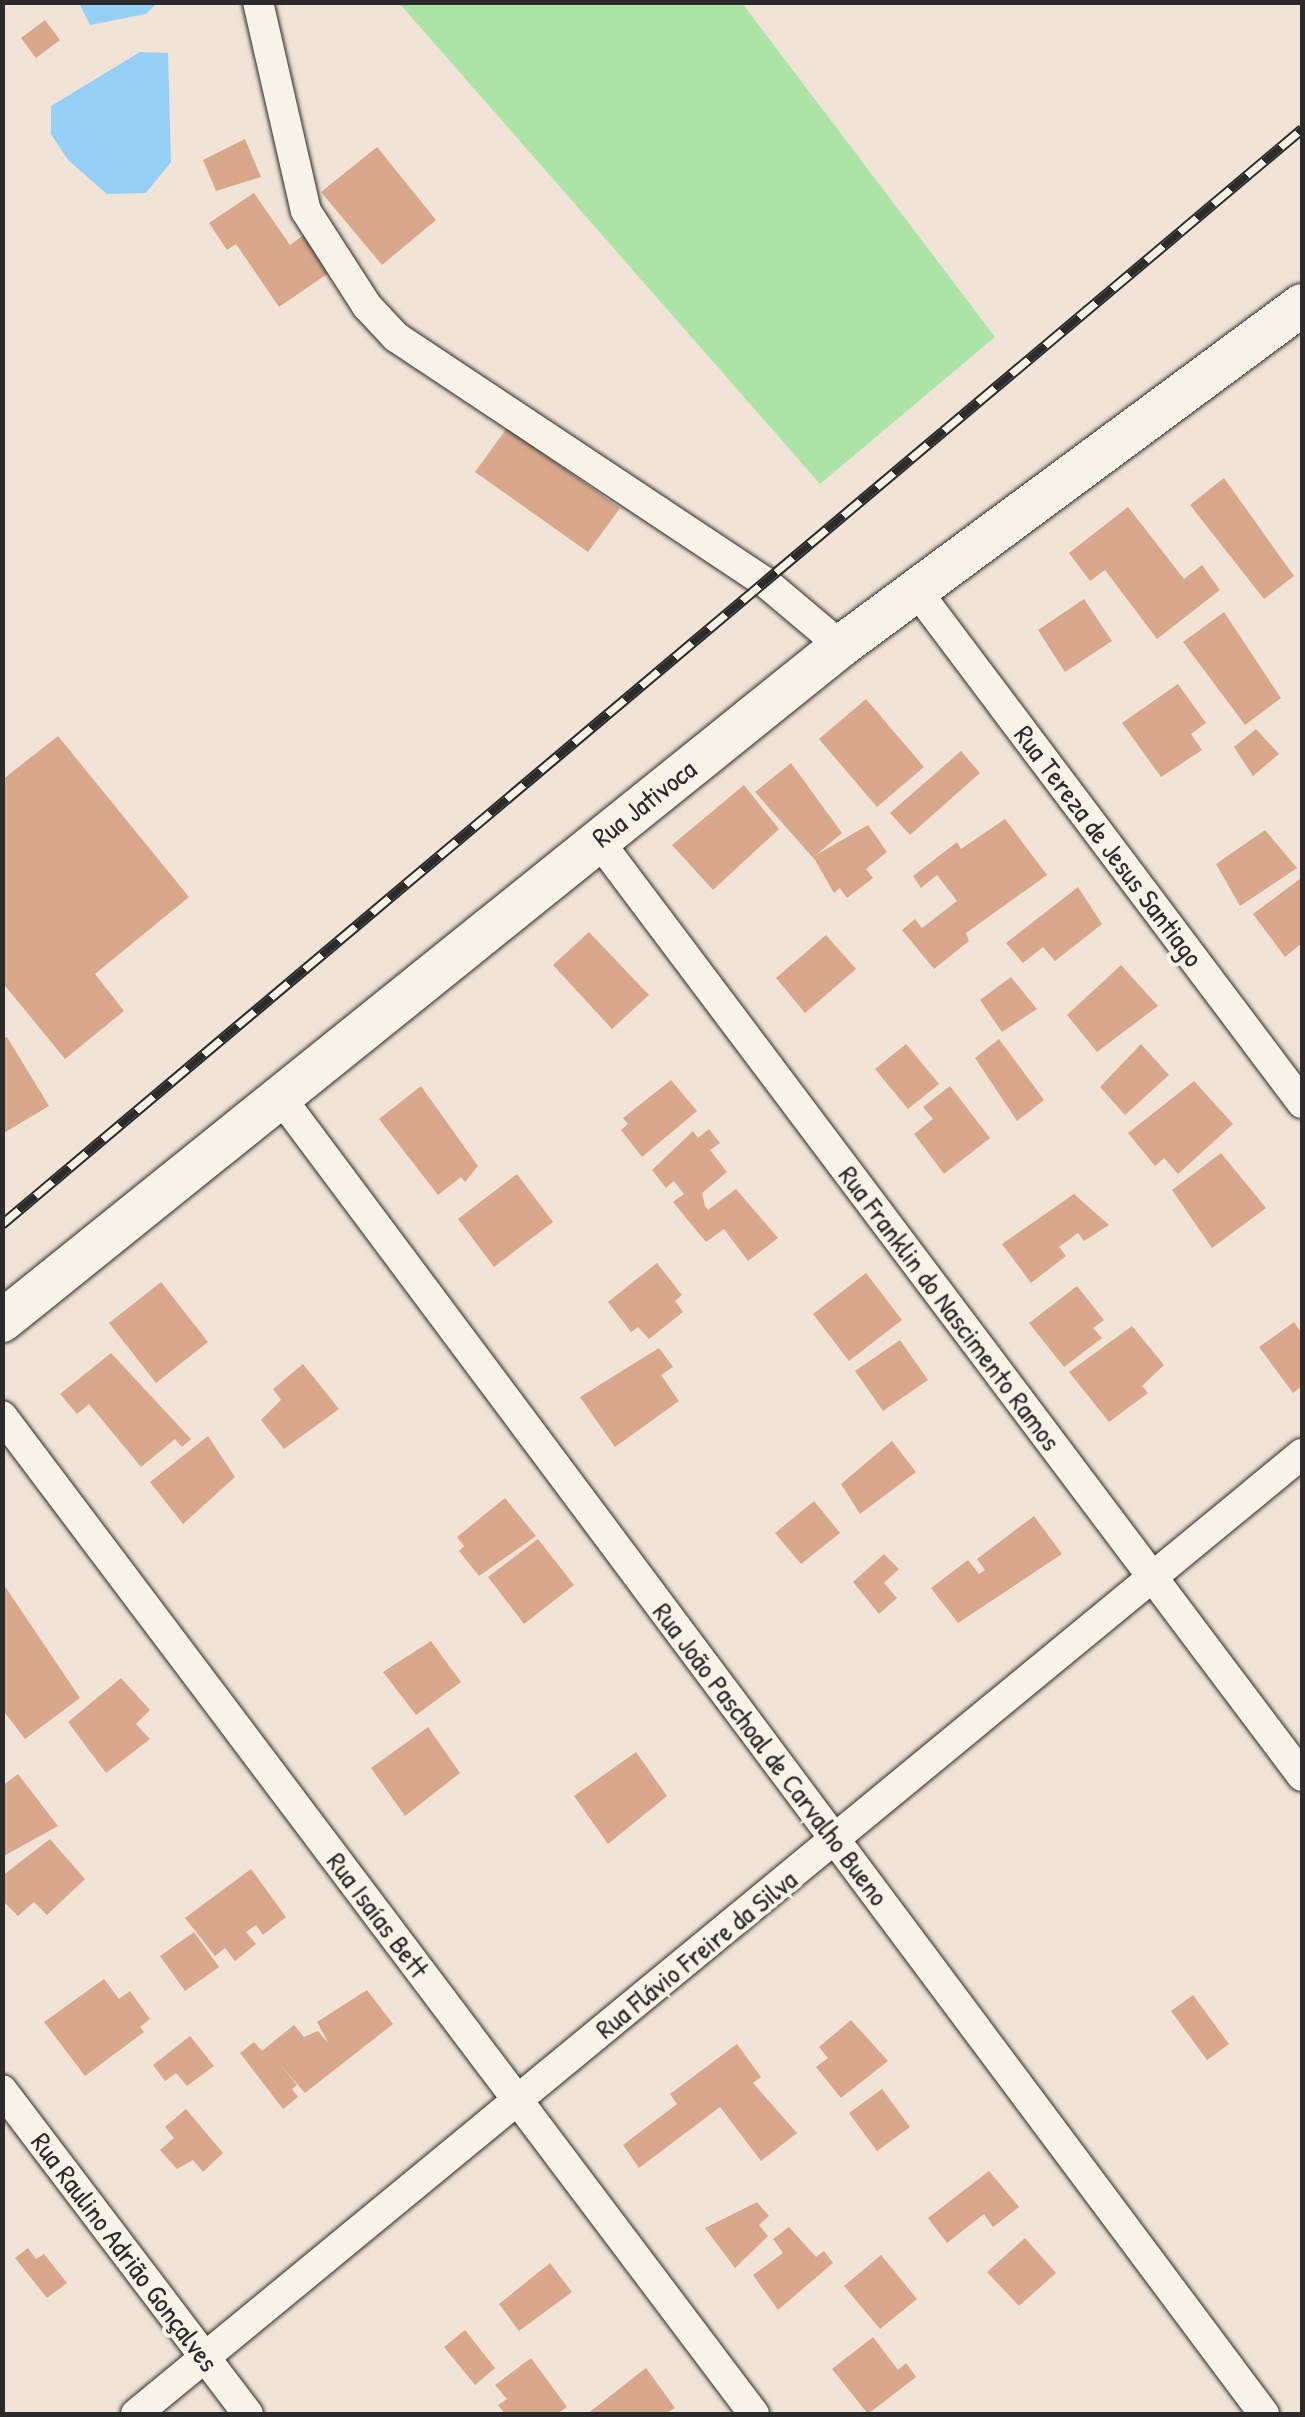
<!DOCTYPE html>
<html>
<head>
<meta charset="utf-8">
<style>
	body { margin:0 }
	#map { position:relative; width:1305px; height:2417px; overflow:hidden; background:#f1e4d6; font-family:"Patrick Hand",sans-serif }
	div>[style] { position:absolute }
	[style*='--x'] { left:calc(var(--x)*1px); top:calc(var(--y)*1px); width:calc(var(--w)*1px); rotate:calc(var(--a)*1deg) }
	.green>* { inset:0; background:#ace4a7 }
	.water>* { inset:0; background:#96cff6 }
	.building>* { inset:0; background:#d9a78c }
	.roads { filter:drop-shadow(0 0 2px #2b2b2b) drop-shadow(0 0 2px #2b2b2b) }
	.street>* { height:30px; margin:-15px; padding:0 15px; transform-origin:15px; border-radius:15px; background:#f7f3e8 }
	.secondary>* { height:42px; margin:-21px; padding:0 21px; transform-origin:21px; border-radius:21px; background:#f7f3e8 }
	.rail>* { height:11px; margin-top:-5.5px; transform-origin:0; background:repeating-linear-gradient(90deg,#f7f3e8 0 22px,#2b2b2b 0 44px); box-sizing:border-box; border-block:2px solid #2b2b2b }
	span { translate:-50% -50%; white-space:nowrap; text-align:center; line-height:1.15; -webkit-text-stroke:8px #f7f3e8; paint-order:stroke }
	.street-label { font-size:28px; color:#2b2b2b }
	.frame { position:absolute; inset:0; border:5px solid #2b2b2b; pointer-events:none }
</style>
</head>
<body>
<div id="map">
	<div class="green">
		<div style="clip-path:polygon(399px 3px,742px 3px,995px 337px,820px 484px)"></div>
	</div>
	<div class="water">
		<div style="clip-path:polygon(79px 3px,157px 3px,146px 14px,90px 25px)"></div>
		<div style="clip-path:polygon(140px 52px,168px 53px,171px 162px,146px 193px,107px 194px,68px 160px,51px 134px,51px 106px)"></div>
	</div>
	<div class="building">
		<div style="clip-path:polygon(45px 20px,60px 40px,36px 58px,21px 38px)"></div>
		<div style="clip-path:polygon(245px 139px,261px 177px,216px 191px,203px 160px)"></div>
		<div style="clip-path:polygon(377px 147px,436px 220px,382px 265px,321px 192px)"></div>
		<div style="clip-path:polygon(254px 193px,290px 245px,305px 234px,330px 272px,279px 307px,236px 244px,227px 250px,209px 223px)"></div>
		<div style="clip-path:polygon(507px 428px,620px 508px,588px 552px,475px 472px)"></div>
		<div style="clip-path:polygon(1224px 478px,1294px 576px,1264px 599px,1190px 505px)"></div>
		<div style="clip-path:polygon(1128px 507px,1184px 579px,1202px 565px,1220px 590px,1157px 639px,1105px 570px,1090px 581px,1069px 553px)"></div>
		<div style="clip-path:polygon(1084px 599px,1112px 641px,1065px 672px,1038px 630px)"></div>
		<div style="clip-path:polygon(1224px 612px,1281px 698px,1245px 725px,1183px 642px)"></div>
		<div style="clip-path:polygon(1178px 684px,1206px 723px,1191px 734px,1202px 750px,1161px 777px,1122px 723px)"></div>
		<div style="clip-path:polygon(866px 699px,924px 767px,877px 807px,819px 739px)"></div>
		<div style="clip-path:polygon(1256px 729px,1279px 754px,1253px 776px,1234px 747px)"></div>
		<div style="clip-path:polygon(58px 736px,189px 897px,95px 974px,124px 1011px,65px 1059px,2px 982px,2px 780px)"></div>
		<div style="clip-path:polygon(961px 751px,980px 773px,910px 835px,890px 813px)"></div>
		<div style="clip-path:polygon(791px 763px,842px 833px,816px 855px,868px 825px,887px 852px,866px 869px,873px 878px,847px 898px,840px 888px,834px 893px,815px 860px,755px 792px)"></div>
		<div style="clip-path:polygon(744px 785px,779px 829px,713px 890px,672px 845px)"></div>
		<div style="clip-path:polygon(1005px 819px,1047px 875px,966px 933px,969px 941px,934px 969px,902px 930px,915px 919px,922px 928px,957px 901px,937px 875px,921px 888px,913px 876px,957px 842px,961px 849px)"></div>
		<div style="clip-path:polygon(1265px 830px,1297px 868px,1240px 906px,1216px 864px)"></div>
		<div style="clip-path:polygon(1300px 879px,1302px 943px,1285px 957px,1253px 914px)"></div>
		<div style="clip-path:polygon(1078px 887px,1102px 924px,1055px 961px,1043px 947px,1023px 963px,1006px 943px)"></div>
		<div style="clip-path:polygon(589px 932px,649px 995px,612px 1029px,553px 965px)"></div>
		<div style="clip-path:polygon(826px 935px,856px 969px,805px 1013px,776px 978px)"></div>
		<div style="clip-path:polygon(1121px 965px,1158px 1006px,1097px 1052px,1067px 1015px)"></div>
		<div style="clip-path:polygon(1011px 977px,1037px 1009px,1002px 1032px,980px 1000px)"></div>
		<div style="clip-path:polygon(7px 1037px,49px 1106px,2px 1134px,2px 1040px)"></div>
		<div style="clip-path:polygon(999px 1039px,1044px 1100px,1017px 1121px,975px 1058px)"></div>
		<div style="clip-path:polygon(906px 1044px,939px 1084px,908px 1109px,875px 1069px)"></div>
		<div style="clip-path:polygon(1141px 1044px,1169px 1075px,1125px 1115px,1100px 1087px)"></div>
		<div style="clip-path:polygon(671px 1080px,697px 1111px,642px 1157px,621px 1130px,628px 1124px,623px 1118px)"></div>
		<div style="clip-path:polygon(1194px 1081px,1233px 1124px,1178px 1174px,1164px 1158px,1155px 1166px,1128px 1133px)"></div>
		<div style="clip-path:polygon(421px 1086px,478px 1166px,465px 1182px,461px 1177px,438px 1195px,379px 1119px)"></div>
		<div style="clip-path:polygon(950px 1086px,990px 1138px,944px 1174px,914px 1134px,933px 1119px,923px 1107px)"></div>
		<div style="clip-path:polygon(709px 1129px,720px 1143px,710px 1150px,727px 1172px,702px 1193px,705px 1206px,708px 1210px,736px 1189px,778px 1238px,748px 1261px,724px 1229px,706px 1242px,673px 1202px,684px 1194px,674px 1181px,666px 1188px,652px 1170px,693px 1131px,698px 1138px)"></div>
		<div style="clip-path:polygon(1221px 1153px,1266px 1208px,1212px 1248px,1172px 1190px)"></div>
		<div style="clip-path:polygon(517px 1174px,553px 1222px,494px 1267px,458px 1219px)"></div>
		<div style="clip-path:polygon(1074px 1194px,1109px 1225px,1084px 1241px,1078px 1233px,1059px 1247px,1066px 1256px,1031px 1283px,1002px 1244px)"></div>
		<div style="clip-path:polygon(657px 1263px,682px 1295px,675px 1301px,683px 1312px,649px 1339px,638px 1327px,631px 1332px,608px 1302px)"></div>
		<div style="clip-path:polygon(866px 1273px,902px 1320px,849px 1361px,813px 1314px)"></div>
		<div style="clip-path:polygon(161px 1282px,208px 1342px,156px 1383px,109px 1323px)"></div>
		<div style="clip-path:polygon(1077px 1286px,1104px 1320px,1093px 1328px,1102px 1338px,1064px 1367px,1029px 1323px)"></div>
		<div style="clip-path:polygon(1294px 1322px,1302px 1334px,1302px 1386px,1293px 1393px,1259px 1347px)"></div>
		<div style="clip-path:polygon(1132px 1326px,1164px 1365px,1142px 1386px,1148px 1393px,1109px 1422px,1069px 1372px)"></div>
		<div style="clip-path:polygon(900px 1340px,928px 1380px,883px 1411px,855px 1371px)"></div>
		<div style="clip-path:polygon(659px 1348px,673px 1367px,661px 1375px,679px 1401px,615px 1447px,580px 1397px)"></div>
		<div style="clip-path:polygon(111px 1353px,191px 1439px,182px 1447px,175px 1439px,141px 1467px,89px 1404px,77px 1414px,60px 1394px)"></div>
		<div style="clip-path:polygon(303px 1364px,339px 1409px,284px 1449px,261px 1420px,281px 1400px,273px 1389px)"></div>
		<div style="clip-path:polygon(208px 1436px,235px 1477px,183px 1524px,150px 1482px)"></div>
		<div style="clip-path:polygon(892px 1441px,916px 1472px,860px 1514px,841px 1484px)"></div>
		<div style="clip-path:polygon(505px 1498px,536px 1536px,479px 1576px,459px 1551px,464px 1546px,457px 1537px)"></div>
		<div style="clip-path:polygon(814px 1501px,840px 1533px,801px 1564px,775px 1533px)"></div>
		<div style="clip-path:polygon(1034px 1516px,1062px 1554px,958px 1623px,931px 1588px,968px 1560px,979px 1574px,985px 1570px,977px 1559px)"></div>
		<div style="clip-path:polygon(538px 1539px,574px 1585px,524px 1624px,488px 1577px)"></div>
		<div style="clip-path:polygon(884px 1554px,899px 1569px,884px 1583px,897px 1598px,879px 1614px,853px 1582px)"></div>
		<div style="clip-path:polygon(2px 1582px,80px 1698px,25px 1739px,2px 1709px)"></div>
		<div style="clip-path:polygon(431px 1641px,461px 1682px,416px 1715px,383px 1672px)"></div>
		<div style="clip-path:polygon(121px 1678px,150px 1710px,136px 1724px,150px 1739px,106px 1773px,68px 1722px)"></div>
		<div style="clip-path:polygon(428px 1727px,460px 1773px,405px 1816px,371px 1768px)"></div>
		<div style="clip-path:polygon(636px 1752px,667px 1796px,608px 1844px,574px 1796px)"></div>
		<div style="clip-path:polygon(18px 1774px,58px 1826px,2px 1857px,2px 1786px)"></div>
		<div style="clip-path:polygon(50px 1839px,85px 1879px,47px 1915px,34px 1902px,18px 1916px,2px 1900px,2px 1876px)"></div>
		<div style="clip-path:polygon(251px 1869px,286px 1917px,263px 1935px,256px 1925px,246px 1932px,256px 1944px,235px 1961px,225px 1948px,215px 1956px,185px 1918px)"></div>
		<div style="clip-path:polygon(194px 1932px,219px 1967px,185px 1991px,160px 1956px)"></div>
		<div style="clip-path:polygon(104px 1979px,119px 1999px,130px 1991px,150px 2019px,140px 2027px,144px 2032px,85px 2076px,44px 2022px)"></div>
		<div style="clip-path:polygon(367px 1990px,393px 2024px,305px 2093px,279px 2063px,297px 2085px,292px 2089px,298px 2097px,283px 2109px,240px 2053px,254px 2042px,262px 2051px,294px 2025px,304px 2037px,318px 2031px,329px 2044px,317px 2022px)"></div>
		<div style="clip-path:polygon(1193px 1995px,1229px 2044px,1207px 2060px,1171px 2011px)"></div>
		<div style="clip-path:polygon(851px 2020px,888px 2061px,841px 2098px,816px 2067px,828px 2058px,819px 2047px)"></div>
		<div style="clip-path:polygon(190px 2036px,214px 2066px,187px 2086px,176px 2073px,165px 2081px,153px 2065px)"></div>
		<div style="clip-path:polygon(737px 2044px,761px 2077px,753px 2083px,797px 2133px,761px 2161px,720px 2107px,639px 2168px,623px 2145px,677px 2104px,670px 2094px)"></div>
		<div style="clip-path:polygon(882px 2089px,910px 2127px,877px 2151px,849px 2113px)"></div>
		<div style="clip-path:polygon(186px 2109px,223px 2153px,203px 2172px,193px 2160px,177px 2169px,160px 2150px,174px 2138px,165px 2127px)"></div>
		<div style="clip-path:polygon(989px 2171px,1019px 2207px,993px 2227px,984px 2214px,947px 2243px,928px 2218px)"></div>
		<div style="clip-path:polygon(757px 2202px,769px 2216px,759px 2225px,768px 2236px,735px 2268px,705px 2228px)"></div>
		<div style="clip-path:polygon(789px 2227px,816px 2257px,824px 2251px,833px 2263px,778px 2310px,753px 2275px,783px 2253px,773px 2239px)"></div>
		<div style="clip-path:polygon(1025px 2238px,1056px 2273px,1019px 2306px,987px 2272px)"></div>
		<div style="clip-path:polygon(28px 2248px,36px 2259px,44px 2254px,67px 2283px,47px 2298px,15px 2258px)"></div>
		<div style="clip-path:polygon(881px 2255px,917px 2299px,880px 2329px,844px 2286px)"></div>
		<div style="clip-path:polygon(550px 2263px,572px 2292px,519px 2331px,499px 2304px)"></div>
		<div style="clip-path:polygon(465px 2330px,495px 2368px,475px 2385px,444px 2347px)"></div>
		<div style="clip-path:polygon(873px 2337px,898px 2370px,906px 2363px,916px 2377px,868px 2414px,832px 2369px)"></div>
		<div style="clip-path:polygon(531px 2358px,567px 2407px,557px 2414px,505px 2414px,498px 2405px,507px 2399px,495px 2385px)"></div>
		<div style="clip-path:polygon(646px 2368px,675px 2408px,665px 2414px,587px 2414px)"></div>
	</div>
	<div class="roads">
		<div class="street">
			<div style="--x:258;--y:2;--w:214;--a:77.1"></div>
			<div style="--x:306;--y:211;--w:113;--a:57.3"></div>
			<div style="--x:367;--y:306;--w:42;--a:46.9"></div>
			<div style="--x:396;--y:337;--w:443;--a:33.6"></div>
			<div style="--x:765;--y:582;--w:99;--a:40.1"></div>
			<div style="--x:916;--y:590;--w:642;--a:53.04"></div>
			<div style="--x:598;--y:840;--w:1171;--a:53.05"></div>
			<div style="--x:278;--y:1094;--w:1648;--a:53.24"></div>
			<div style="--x:2;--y:1416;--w:1250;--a:53"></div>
			<div style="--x:2;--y:2090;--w:407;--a:52.8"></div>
			<div style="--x:136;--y:2414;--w:1510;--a:-39.47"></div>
		</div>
		<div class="secondary">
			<div style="--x:2;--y:1321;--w:1077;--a:-38.82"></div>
			<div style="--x:841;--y:646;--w:573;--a:-36.49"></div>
		</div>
	</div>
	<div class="rail">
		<div style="--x:2;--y:1224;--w:1700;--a:-40.11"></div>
	</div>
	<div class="street-label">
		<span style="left:644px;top:803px;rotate:-38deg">Rua Jativoca</span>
		<span style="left:1109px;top:846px;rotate:53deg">Rua Tereza de Jesus Santiago</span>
		<span style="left:950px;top:1308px;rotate:53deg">Rua Franklin do Nascimento Ramos</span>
		<span style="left:771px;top:1754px;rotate:53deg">Rua João Paschoal de Carvalho Bueno</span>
		<span style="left:378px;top:1915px;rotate:53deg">Rua Isaías Bett</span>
		<span style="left:696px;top:1954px;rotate:-39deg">Rua Flávio Freire da Silva</span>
		<span style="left:125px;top:2252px;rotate:53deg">Rua Raulino Adrião Gonçalves</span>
	</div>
	<div class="frame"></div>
</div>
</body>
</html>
